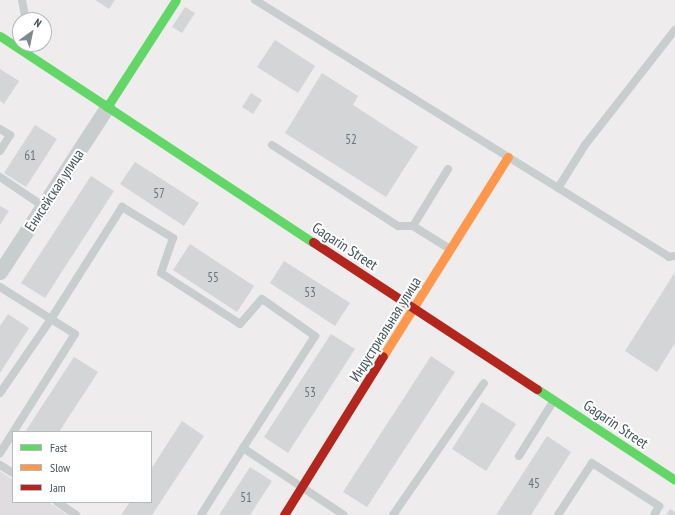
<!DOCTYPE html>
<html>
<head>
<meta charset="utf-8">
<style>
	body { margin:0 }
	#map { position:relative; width:675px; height:515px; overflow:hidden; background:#eeeced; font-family:"PT Sans Narrow",sans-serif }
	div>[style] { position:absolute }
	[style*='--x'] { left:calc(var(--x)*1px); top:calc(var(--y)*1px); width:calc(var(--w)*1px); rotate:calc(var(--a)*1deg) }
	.education>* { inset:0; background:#dfdddf }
	.building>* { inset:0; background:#d4d5d7 }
	.lane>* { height:8px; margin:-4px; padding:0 4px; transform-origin:4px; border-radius:4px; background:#c8cdce }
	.street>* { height:15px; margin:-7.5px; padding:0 7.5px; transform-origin:7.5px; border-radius:7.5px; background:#c8cdce }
	.fast>* { height:9px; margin:-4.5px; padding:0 4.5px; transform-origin:4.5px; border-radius:4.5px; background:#63d668 }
	.slow>* { height:9px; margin:-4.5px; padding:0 4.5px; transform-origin:4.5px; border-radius:4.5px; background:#ff974d }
	.jam>* { height:9px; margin:-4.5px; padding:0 4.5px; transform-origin:4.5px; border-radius:4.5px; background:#b3261e }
	span { translate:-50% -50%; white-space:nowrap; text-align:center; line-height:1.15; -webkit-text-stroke:4px #fff; paint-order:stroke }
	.number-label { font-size:13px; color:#68757b }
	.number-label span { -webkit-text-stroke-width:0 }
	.street-label { font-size:15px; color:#42535b }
	.legend { position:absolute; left:12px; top:431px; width:140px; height:72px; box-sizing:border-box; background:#fff; border:1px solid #b3babd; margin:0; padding:5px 7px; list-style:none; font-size:12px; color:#42535b }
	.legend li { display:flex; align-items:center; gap:8px; height:20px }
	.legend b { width:20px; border:1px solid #b3babd }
	.north { position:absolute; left:12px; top:12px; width:40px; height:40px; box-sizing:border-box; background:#fff; border:1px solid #b3babd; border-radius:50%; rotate:33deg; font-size:11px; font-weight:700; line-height:16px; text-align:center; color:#42535b }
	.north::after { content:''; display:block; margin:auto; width:14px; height:18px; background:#7e898e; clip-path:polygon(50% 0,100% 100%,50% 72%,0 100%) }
</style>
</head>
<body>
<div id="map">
	<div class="education">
		<div style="clip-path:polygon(0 471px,13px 480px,13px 502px,48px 502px,68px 515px,0 515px)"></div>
	</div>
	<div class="building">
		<div style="clip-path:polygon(95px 0,115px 0,109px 9px)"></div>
		<div style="clip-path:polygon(185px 7px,195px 13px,182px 33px,172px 27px)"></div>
		<div style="clip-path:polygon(275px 40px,315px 66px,298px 93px,257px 67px)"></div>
		<div style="clip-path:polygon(0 69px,19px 81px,4px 104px,0 101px)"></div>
		<div style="clip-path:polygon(322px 73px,358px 96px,353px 105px,418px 147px,386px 197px,285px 133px)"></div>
		<div style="clip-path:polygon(251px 93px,262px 100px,253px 114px,242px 107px)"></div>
		<div style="clip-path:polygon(35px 125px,57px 139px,26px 187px,4px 173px)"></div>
		<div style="clip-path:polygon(135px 162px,199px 203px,184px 226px,120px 184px)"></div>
		<div style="clip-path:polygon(91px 176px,114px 191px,45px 298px,21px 283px)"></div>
		<div style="clip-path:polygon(0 206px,9px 211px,0 225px)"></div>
		<div style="clip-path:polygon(190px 244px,254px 286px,237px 312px,173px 270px)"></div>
		<div style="clip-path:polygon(284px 261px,350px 303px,335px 326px,270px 283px)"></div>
		<div style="clip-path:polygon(675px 272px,675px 343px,657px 372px,625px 351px)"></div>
		<div style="clip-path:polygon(8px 314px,29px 328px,0 373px,0 326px)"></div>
		<div style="clip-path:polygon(331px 334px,355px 349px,288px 453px,264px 437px)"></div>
		<div style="clip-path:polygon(431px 356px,455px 372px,367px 507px,343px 492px)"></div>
		<div style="clip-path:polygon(74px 357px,98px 372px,59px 432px,25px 432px)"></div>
		<div style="clip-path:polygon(482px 402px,516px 424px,486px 471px,452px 449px)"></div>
		<div style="clip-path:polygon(182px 421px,204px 436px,152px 515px,121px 515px,130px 502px,151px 502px,151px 469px)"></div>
		<div style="clip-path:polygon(547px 436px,571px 452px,531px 515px,496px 515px)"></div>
		<div style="clip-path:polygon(250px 467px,272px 481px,250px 515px,219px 515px)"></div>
		<div style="clip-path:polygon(670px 509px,675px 512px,675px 515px,666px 515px)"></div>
	</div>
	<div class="lane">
		<div style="--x:22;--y:0;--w:20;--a:79"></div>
		<div style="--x:255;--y:0;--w:487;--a:31.8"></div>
		<div style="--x:669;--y:257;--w:6;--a:-9"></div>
		<div style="--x:0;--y:129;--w:12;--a:31"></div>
		<div style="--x:10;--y:135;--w:19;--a:122"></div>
		<div style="--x:272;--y:145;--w:150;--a:32.7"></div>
		<div style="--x:398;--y:226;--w:15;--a:0"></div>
		<div style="--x:413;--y:226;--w:44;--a:31.9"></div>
		<div style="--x:0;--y:177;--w:52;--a:34"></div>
		<div style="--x:558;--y:188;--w:51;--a:-57.9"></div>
		<div style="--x:585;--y:145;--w:146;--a:-52"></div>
		<div style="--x:413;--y:226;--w:67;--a:-58.4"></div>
		<div style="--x:0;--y:287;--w:60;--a:32.1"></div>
		<div style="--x:51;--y:319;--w:133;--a:-57.6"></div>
		<div style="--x:122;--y:207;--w:60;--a:31.3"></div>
		<div style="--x:173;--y:238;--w:37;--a:109"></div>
		<div style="--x:161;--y:273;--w:94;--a:32.8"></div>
		<div style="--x:240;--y:324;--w:33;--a:-49"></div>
		<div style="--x:262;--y:299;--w:65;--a:34.9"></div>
		<div style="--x:315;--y:336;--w:133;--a:122.7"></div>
		<div style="--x:243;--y:448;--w:121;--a:33.6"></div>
		<div style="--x:0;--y:393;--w:90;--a:-55.4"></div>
		<div style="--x:51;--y:319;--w:28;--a:32"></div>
		<div style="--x:75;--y:334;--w:141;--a:122.2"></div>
		<div style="--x:519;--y:456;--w:66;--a:-58"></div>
		<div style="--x:0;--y:465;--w:15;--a:32"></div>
		<div style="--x:57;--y:502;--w:23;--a:34"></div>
		<div style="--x:201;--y:515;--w:79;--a:-57.9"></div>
		<div style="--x:393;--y:515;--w:160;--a:-55.4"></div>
		<div style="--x:558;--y:515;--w:62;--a:-56.8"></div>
		<div style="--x:592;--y:463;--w:80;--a:32.7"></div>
		<div style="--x:659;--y:506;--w:10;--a:119"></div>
	</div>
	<div class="street">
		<div style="--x:0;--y:272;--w:197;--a:-57"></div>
	</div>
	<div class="fast">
		<div style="--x:0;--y:36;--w:375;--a:33.4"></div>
		<div style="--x:107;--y:107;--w:127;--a:-57.2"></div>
		<div style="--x:537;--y:389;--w:165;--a:33.4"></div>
	</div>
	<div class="slow">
		<div style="--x:383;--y:356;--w:235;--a:-57.9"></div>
	</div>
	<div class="jam">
		<div style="--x:313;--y:242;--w:268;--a:33.3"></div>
		<div style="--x:284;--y:515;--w:187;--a:-58.1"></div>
	</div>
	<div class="number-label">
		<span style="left:351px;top:140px">52</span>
		<span style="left:30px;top:156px">61</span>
		<span style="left:159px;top:194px">57</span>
		<span style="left:213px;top:278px">55</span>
		<span style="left:310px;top:293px">53</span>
		<span style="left:310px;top:393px">53</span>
		<span style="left:534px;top:484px">45</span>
		<span style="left:246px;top:498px">51</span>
	</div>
	<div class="street-label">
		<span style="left:54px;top:190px;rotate:-57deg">Енисейская улица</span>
		<span style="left:345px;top:246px;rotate:33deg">Gagarin Street</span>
		<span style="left:385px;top:329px;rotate:-58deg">Индустриальная улица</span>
		<span style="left:616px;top:424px;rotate:34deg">Gagarin Street</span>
	</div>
	<ul class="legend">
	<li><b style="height:5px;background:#63d668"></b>Fast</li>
	<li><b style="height:5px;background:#ff974d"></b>Slow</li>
	<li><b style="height:5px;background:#b3261e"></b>Jam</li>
	</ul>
	<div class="north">N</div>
</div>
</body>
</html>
